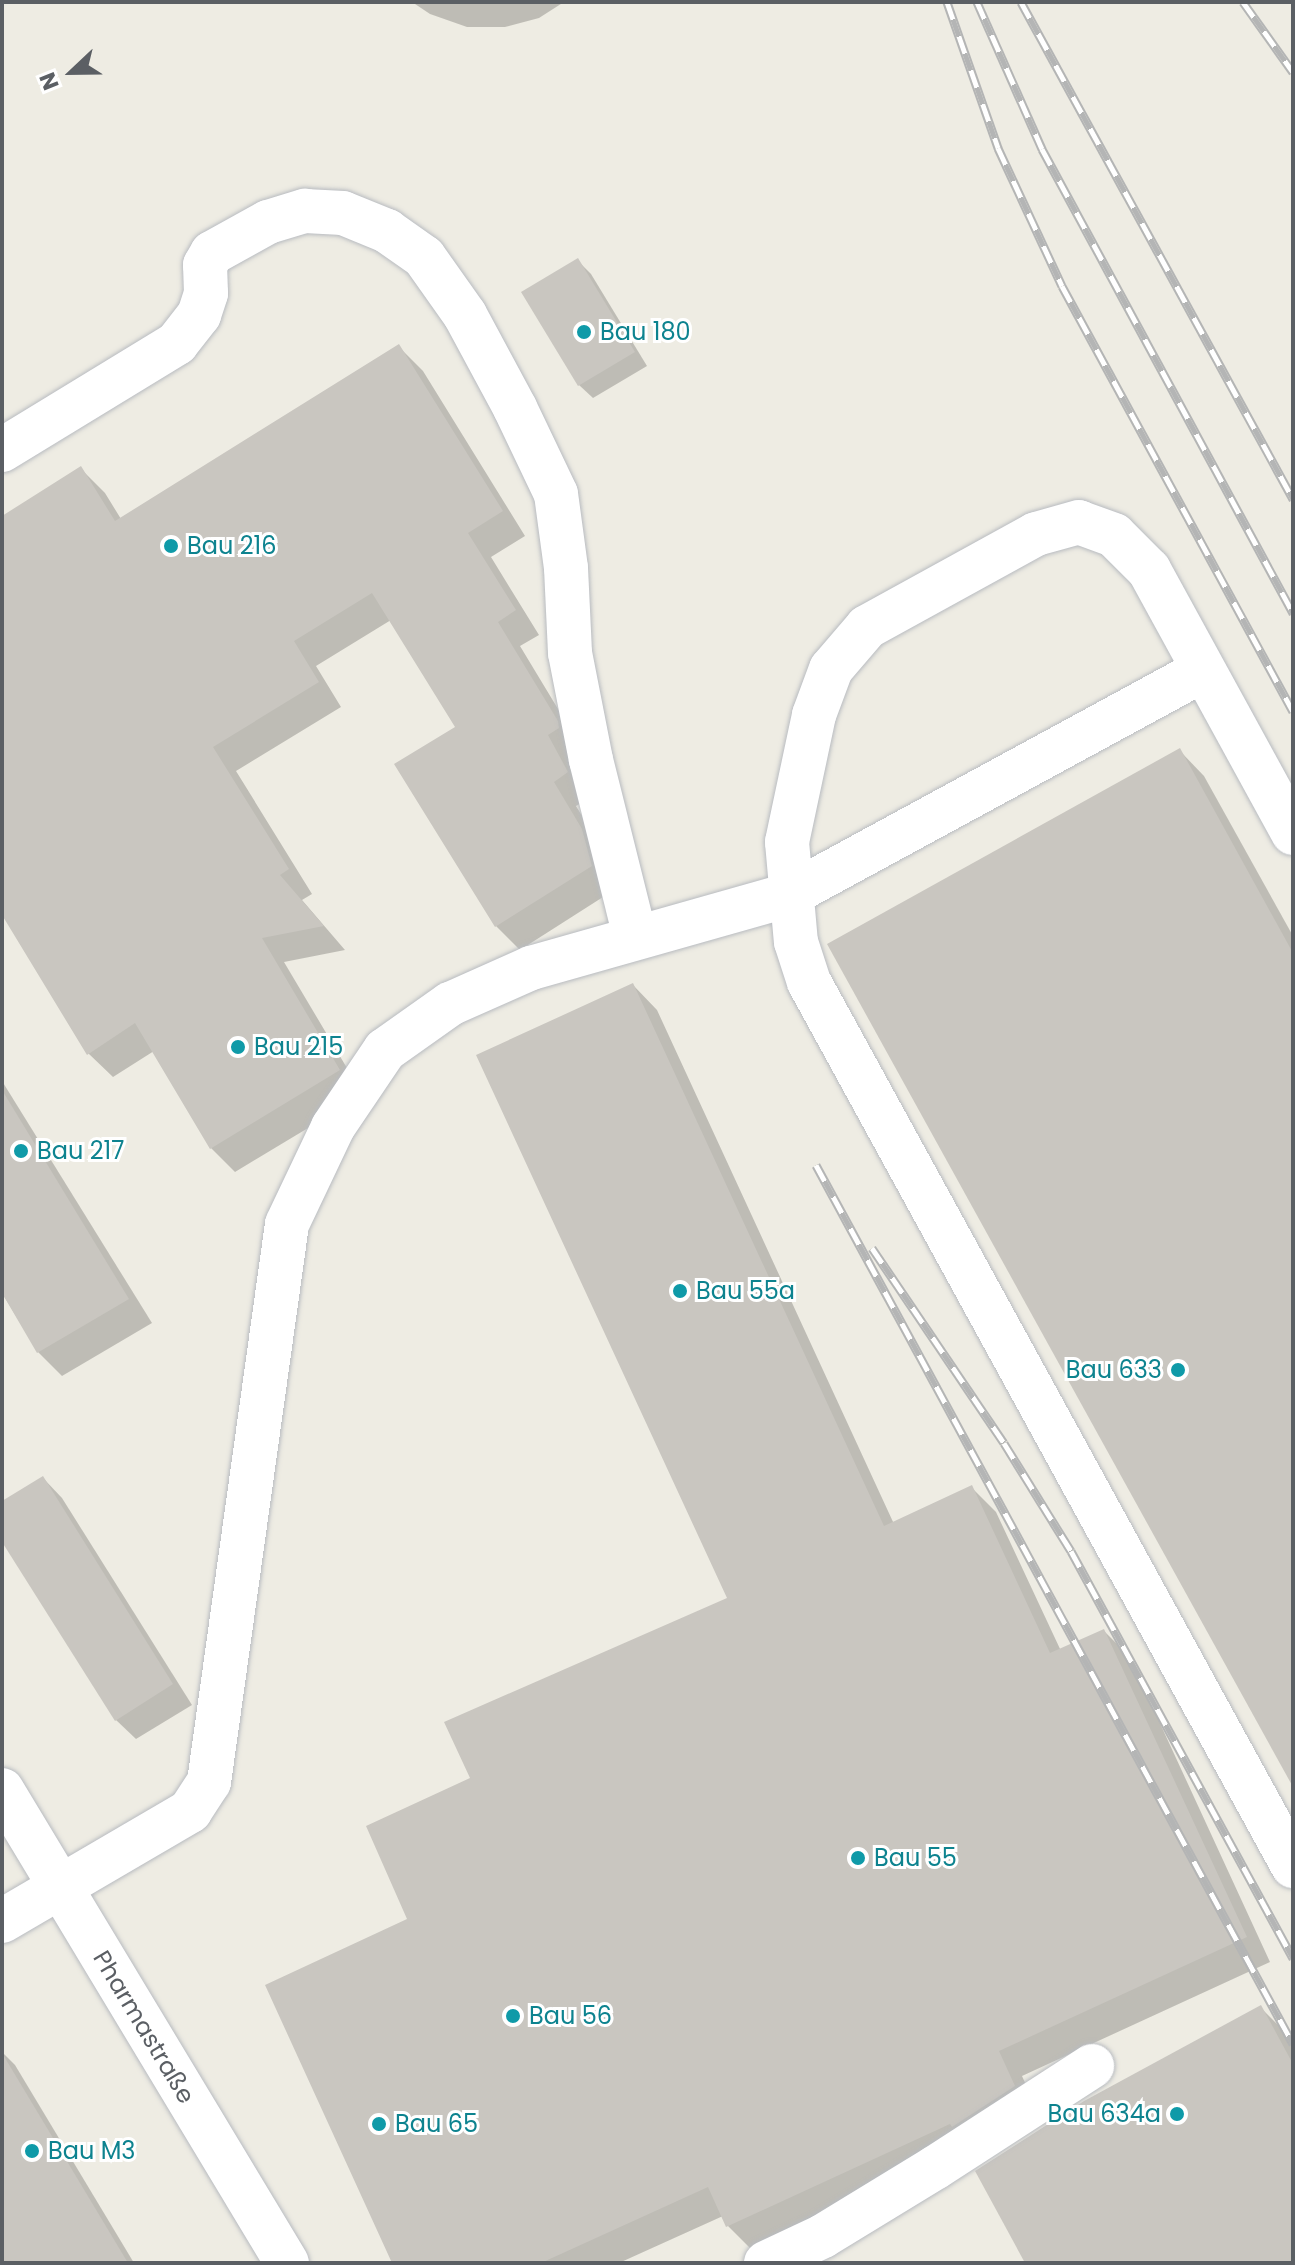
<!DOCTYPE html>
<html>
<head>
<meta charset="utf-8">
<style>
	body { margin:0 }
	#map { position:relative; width:1295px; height:2265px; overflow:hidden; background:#eeece3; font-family:Poppins,sans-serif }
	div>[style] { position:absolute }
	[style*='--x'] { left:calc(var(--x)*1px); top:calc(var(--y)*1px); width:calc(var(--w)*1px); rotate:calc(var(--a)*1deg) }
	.shadow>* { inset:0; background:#0003 }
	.building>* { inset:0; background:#c9c6c0 }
	.roads { filter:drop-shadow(0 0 2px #b8bbc0) drop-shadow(0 0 2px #b8bbc0) }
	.minor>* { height:44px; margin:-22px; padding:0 22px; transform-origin:22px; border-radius:22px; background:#fff }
	.rail>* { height:9px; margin-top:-4.5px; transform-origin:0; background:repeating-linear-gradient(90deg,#fff 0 18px,#b4b5b5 0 36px); box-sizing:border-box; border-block:2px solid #b4b5b5 }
	.dots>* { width:22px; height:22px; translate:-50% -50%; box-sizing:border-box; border:4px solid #fff; border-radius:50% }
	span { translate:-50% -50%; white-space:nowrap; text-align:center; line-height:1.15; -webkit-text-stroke:6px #fff; paint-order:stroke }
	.culture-label { font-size:24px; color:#0d838f }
	.left { translate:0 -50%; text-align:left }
	.right { translate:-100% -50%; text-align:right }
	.street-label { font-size:24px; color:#5b5f64 }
	.frame { position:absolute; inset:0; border:4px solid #5b5f64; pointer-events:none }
	.north { position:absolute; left:32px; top:32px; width:80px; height:80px; -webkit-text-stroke:6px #fff; paint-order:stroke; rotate:248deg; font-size:22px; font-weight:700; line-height:32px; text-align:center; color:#5b5f64 }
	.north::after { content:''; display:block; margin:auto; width:28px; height:36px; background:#5b5f64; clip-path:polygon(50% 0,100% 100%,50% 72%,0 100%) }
</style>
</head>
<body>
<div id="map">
	<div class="shadow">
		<div style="clip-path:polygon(412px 2px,564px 2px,539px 18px,505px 27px,467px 27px,430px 14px)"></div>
		<div style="clip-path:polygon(577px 260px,591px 274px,647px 366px,593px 398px,579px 385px)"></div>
		<div style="clip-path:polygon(399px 347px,423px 371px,525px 536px,491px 557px,539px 635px,520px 646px,581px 747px,591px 797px,576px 806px,606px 855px,614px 890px,520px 950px,496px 926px,458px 727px,391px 620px,316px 666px,341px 707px,236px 771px,312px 894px,302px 900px,345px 950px,284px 962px,363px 1095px,235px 1172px,211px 1148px,154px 1051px,113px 1077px,89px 1054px,2px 912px,2px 544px,81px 469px,105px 493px,121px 519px)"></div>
		<div style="clip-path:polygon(1180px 751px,1204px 776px,1293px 936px,1293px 1783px)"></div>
		<div style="clip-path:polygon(633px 985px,657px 1010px,894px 1524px,972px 1488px,996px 1512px,1061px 1651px,1104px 1631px,1129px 1656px,1270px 1962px,1022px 2076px,1038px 2111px,753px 2251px,728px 2226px,723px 2216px,619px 2263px,395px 2263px,409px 1920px,472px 1779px,729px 1599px)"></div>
		<div style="clip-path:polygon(2px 1081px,152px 1323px,62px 1376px,38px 1352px,2px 1293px)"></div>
		<div style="clip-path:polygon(43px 1478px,62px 1498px,192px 1705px,136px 1739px,116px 1720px,2px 1538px,2px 1504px)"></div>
		<div style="clip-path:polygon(1260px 2007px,1285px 2032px,1293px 2046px,1293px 2263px,1027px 2263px)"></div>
		<div style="clip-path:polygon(2px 2052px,15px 2065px,134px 2263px,2px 2263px)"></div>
	</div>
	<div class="building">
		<div style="clip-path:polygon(578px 258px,635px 352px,578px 386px,521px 292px)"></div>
		<div style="clip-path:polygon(399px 344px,503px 511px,468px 533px,516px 610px,498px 622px,558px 721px,559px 728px,548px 735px,568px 772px,554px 782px,582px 829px,592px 866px,495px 927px,394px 764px,455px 727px,372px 593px,294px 641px,319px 682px,213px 747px,289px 869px,280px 875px,324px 926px,262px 938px,340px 1070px,210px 1149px,135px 1023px,87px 1055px,2px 915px,2px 516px,81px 466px,115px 521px)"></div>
		<div style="clip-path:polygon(1180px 748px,1293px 953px,1293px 1787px,827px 944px)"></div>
		<div style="clip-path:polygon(633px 983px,884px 1526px,972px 1485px,1050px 1653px,1104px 1629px,1247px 1937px,999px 2051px,1015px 2086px,952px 2127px,950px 2124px,726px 2227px,708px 2187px,541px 2263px,392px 2263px,265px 1985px,407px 1919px,366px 1826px,470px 1778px,444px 1722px,727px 1598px,476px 1055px)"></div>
		<div style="clip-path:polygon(2px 1090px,129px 1299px,37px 1353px,2px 1293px)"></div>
		<div style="clip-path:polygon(43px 1476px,173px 1684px,115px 1721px,2px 1542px,2px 1501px)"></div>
		<div style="clip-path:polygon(1261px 2005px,1293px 2064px,1293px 2263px,1025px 2263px,975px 2171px,1084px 2101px)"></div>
		<div style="clip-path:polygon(2px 2053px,128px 2263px,2px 2263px)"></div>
	</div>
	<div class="roads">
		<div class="minor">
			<div style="--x:2;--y:450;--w:205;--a:-31.4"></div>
			<div style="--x:177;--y:343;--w:36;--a:-52"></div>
			<div style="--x:199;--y:315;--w:23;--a:-72"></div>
			<div style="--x:206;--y:293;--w:28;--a:-92"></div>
			<div style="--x:205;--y:265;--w:14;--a:-60"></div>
			<div style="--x:212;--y:253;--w:64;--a:-29"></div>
			<div style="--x:268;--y:222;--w:39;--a:-17"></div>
			<div style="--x:305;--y:211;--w:38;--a:3"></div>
			<div style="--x:343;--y:213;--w:48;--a:22.2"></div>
			<div style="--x:387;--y:231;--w:45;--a:35.1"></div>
			<div style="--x:424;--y:257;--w:71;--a:54.7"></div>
			<div style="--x:465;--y:315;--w:106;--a:61.7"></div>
			<div style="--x:515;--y:408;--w:95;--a:64.5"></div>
			<div style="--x:556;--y:494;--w:75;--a:82.3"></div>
			<div style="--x:566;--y:568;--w:85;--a:87.3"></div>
			<div style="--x:570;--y:653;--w:109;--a:78.9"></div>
			<div style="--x:591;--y:760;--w:182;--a:76"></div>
			<div style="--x:1293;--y:833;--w:300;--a:-118.7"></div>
			<div style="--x:1149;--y:570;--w:49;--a:-135"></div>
			<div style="--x:1114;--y:535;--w:37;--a:-160"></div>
			<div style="--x:1079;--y:522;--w:45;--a:164.4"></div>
			<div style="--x:1036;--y:534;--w:193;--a:151.2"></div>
			<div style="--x:867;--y:627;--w:55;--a:130.6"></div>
			<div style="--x:831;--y:669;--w:49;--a:110.3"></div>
			<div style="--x:814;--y:715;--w:130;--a:102"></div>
			<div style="--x:787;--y:842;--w:100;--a:84.9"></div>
			<div style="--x:796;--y:942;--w:42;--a:72"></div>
			<div style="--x:809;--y:982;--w:1008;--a:61.3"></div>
			<div style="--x:2;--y:1790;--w:552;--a:58.93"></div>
			<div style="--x:2;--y:1921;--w:218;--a:-30.3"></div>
			<div style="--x:190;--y:1811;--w:35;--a:-57"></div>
			<div style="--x:209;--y:1782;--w:563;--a:-82.04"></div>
			<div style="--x:287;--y:1224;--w:107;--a:-64.6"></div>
			<div style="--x:333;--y:1127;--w:93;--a:-56"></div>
			<div style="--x:385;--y:1050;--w:80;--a:-35.3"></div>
			<div style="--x:450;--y:1004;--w:89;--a:-24"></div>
			<div style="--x:531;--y:968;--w:268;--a:-15.8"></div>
			<div style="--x:789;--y:895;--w:471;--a:-28.5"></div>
			<div style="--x:766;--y:2263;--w:63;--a:-25.3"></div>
			<div style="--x:823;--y:2236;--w:132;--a:-31.4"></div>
			<div style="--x:936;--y:2167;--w:186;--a:-32.9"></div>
		</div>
	</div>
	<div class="rail">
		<div style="--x:947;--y:2;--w:155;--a:70.7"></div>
		<div style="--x:998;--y:148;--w:152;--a:65.1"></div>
		<div style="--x:1062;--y:286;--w:484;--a:61.5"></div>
		<div style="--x:977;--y:2;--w:161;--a:66.1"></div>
		<div style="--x:1042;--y:149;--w:528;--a:61.59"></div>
		<div style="--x:1021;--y:2;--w:567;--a:61.31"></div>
		<div style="--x:1243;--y:2;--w:86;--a:54.5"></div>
		<div style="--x:816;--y:1165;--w:1000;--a:61.51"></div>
		<div style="--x:872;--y:1248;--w:235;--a:55.9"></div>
		<div style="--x:1004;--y:1443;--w:127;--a:58.2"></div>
		<div style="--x:1071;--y:1551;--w:464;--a:61.4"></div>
	</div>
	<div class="dots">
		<div style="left:584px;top:332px;background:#0f9aa8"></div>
		<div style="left:171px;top:546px;background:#0f9aa8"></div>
		<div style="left:238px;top:1047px;background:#0f9aa8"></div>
		<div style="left:21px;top:1151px;background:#0f9aa8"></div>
		<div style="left:680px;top:1291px;background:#0f9aa8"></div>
		<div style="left:1178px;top:1370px;background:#0f9aa8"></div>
		<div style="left:858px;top:1858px;background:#0f9aa8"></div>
		<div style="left:513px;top:2016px;background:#0f9aa8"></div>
		<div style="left:1177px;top:2114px;background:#0f9aa8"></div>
		<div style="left:379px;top:2124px;background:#0f9aa8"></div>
		<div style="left:32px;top:2151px;background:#0f9aa8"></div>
	</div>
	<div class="culture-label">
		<span class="left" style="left:600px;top:332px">Bau 180</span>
		<span class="left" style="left:187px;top:546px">Bau 216</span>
		<span class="left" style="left:254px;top:1047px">Bau 215</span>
		<span class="left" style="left:37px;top:1151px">Bau 217</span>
		<span class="left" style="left:696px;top:1291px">Bau 55a</span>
		<span class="right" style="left:1162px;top:1370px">Bau 633</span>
		<span class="left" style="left:874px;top:1858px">Bau 55</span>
		<span class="left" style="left:529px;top:2016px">Bau 56</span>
		<span class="right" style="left:1161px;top:2114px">Bau 634a</span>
		<span class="left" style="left:395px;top:2124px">Bau 65</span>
		<span class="left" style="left:48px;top:2151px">Bau M3</span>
	</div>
	<div class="street-label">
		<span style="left:144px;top:2027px;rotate:59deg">Pharmastraße</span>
	</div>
	<div class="frame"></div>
	<div class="north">N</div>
</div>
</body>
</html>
